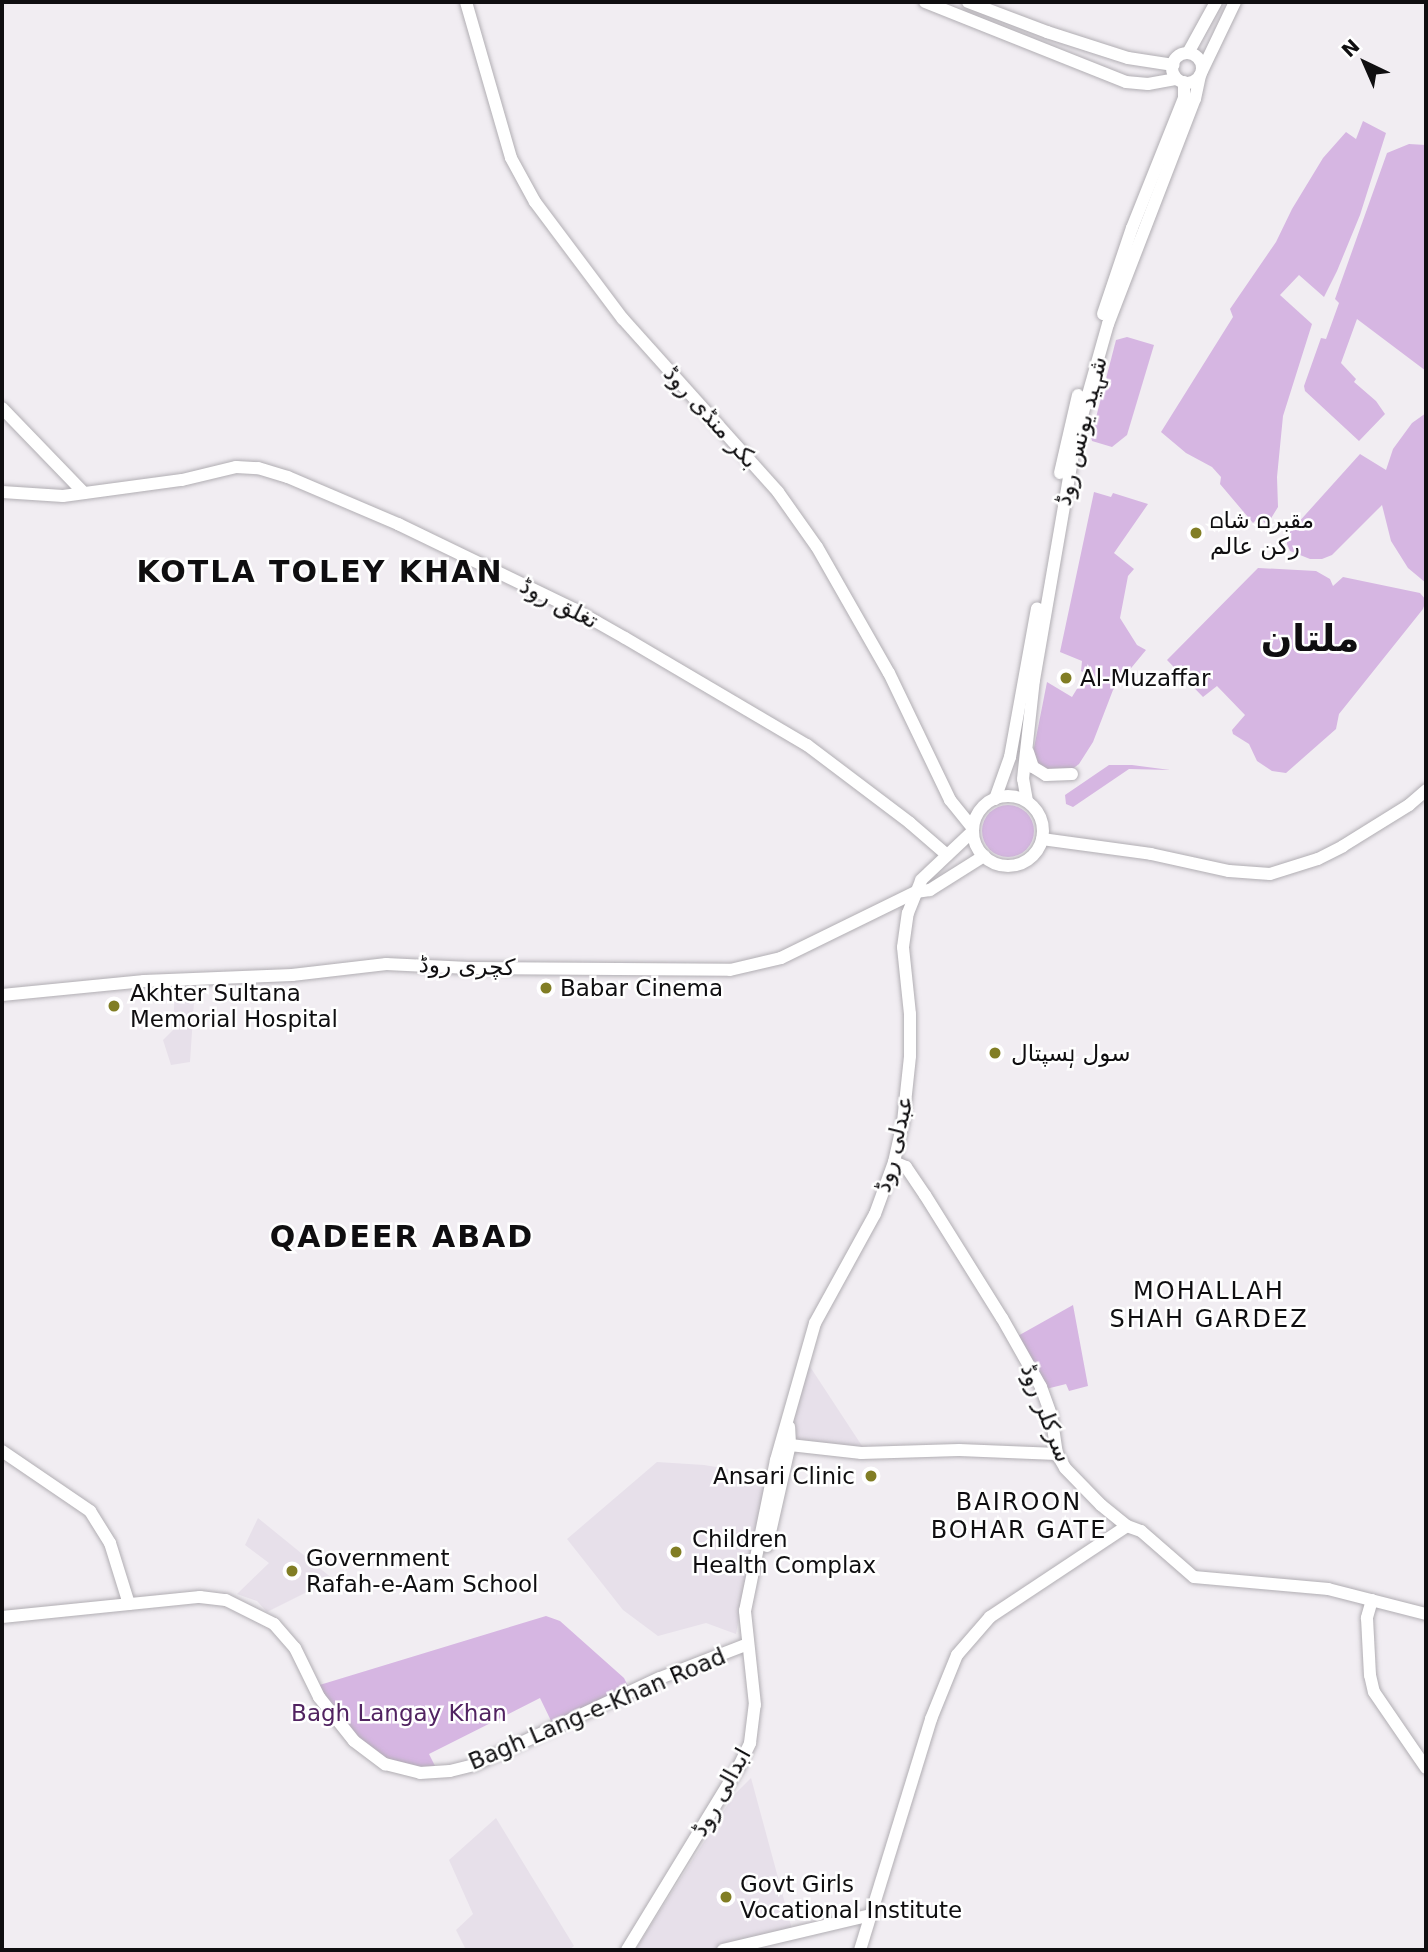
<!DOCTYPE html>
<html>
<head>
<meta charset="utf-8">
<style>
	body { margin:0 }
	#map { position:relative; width:1428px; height:1952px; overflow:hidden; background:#f1edf2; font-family:"DejaVu Sans",Cairo,sans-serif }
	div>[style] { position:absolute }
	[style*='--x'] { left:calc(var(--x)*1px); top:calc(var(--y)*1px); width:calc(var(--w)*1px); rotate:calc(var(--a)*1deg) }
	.built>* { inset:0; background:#e7e0ea }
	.green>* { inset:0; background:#d6b6e2 }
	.round { border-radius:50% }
	.roads { filter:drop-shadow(0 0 2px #b1aeb3) drop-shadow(0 0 2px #b1aeb3) }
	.secondary>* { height:12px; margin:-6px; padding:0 6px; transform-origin:6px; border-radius:6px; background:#fff }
	.primary>* { height:12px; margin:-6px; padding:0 6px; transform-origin:6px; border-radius:6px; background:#fff }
	.primary>.ring { margin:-6px; padding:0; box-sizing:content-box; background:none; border:12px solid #fff; border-radius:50% }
	.dots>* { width:19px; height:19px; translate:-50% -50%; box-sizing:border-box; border:4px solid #fff; border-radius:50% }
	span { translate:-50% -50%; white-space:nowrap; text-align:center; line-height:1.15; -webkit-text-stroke:5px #fff; paint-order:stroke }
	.street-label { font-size:23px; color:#0f0e10 }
	.poi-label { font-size:23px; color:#0f0e10 }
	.left { translate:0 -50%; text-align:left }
	.right { translate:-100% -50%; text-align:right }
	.park-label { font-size:23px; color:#512361 }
	.neighbourhood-label { font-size:24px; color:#0f0e10; letter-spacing:2px }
	.district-label { font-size:30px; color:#0f0e10; font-weight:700; letter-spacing:2px }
	.town-label { font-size:37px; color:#0f0e10; font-weight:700 }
	.frame { position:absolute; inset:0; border:4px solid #0f0e10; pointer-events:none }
	.north { position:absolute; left:1330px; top:28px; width:70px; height:70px; -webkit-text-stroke:5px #fff; paint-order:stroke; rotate:316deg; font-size:19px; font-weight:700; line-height:28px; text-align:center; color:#0f0e10 }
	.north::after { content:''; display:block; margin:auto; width:24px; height:32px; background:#0f0e10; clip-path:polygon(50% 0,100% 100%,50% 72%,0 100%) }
</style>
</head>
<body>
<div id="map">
	<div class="built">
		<div style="clip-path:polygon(175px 987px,195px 987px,190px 1062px,171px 1065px,163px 1040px,173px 1030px)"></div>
		<div style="clip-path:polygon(805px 1359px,864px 1449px,790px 1444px,787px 1417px)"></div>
		<div style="clip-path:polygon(657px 1462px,704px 1465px,766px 1475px,736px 1634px,706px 1623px,658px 1636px,623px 1610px,567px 1539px)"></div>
		<div style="clip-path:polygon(258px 1518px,333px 1579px,267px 1612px,257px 1601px,237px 1594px,269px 1563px,245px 1545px)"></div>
		<div style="clip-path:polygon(751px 1778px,793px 1933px,715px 1950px,635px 1950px,734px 1795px)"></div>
		<div style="clip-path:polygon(496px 1818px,574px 1946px,569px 1950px,466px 1950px,456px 1930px,473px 1914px,449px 1860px)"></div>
	</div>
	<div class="green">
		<div style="clip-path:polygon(1363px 121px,1386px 133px,1360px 215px,1337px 271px,1324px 297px,1299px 275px,1280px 295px,1312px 324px,1283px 416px,1277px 477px,1278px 507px,1267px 525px,1259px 517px,1253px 523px,1220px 484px,1221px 477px,1212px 467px,1186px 453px,1161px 432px,1233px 317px,1230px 309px,1276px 242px,1292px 209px,1323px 158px,1346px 132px,1356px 139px)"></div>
		<div style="clip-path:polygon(1409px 144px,1426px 145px,1426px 371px,1357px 319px,1341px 363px,1356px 379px,1354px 382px,1376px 401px,1385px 414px,1359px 441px,1305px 391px,1304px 386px,1321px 338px,1326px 339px,1339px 303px,1335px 299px,1387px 153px)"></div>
		<div style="clip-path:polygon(1127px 337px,1154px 345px,1127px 435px,1112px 447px,1092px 441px,1091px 437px,1116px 340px)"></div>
		<div style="clip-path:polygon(1426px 413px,1426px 583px,1408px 568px,1391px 541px,1382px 505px,1332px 555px,1322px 559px,1310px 559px,1290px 551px,1287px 544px,1288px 534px,1360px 454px,1386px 470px,1393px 449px,1412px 423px)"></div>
		<div style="clip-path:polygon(1094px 492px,1111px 497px,1113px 493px,1148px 504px,1114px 553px,1134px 569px,1128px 576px,1120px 618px,1137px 645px,1146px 650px,1113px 690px,1093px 742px,1079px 764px,1071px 770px,1046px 771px,1032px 758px,1047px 682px,1072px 697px,1086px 674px,1081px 671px,1082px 661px,1060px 652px)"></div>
		<div style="clip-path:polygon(1258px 568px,1316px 571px,1330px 579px,1333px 586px,1343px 577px,1420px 593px,1426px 600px,1423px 609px,1339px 714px,1336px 729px,1286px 773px,1272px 771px,1257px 761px,1249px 744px,1233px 734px,1232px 730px,1245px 715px,1217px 686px,1203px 697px,1167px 660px)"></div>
		<div style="clip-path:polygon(1109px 765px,1132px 765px,1170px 770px,1129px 769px,1073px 807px,1066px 804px,1065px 795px)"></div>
		<div class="round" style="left:982px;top:805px;width:52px;height:52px"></div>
		<div style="clip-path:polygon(1073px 1305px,1088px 1386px,1069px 1391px,1066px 1384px,1042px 1390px,1014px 1338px)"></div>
		<div style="clip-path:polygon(546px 1616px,560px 1621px,624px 1678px,631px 1692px,555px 1729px,540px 1698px,429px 1754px,438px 1772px,375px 1759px,313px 1687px)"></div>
	</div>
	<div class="roads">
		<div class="secondary">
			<div style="--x:466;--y:2;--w:162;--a:73.9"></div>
			<div style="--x:511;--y:158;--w:50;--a:61.4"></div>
			<div style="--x:535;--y:202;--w:146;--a:53.1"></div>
			<div style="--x:623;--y:319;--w:232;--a:48.1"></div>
			<div style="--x:778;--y:492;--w:67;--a:54.7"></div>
			<div style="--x:817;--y:547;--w:145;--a:60.3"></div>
			<div style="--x:889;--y:673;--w:141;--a:64.3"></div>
			<div style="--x:950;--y:800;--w:36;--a:51"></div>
			<div style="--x:2;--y:408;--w:118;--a:46"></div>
			<div style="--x:2;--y:492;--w:61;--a:3.8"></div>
			<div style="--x:63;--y:496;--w:120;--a:-7.7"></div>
			<div style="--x:182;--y:480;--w:56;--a:-13.5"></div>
			<div style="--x:236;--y:467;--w:22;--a:3"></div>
			<div style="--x:258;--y:468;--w:31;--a:17"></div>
			<div style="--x:288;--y:477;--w:120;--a:23.1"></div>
			<div style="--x:398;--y:524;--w:195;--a:25.8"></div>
			<div style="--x:574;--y:609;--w:59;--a:29.6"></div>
			<div style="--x:625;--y:638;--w:211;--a:30.5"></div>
			<div style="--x:807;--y:745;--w:129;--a:37.1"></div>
			<div style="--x:910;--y:823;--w:49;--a:40.9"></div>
			<div style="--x:1042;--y:839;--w:110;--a:7.8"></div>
			<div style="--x:1151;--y:854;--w:80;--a:12.3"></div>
			<div style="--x:1229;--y:871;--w:41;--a:4.2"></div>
			<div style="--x:1270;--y:874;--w:50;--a:-17.4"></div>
			<div style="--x:1318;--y:859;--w:28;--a:-27"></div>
			<div style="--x:1343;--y:846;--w:78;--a:-31.8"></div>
			<div style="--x:1409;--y:805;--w:23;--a:-41"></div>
			<div style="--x:2;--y:995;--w:143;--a:-5.6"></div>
			<div style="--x:144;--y:981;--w:148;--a:-2.3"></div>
			<div style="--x:292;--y:975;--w:95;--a:-6.7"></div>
			<div style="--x:386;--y:964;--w:83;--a:2.8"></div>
			<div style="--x:469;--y:968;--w:261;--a:0.4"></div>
			<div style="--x:730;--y:970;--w:52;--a:-13.2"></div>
			<div style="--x:781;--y:958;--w:150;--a:-26.1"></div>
			<div style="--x:894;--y:1162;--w:13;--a:23"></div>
			<div style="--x:906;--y:1167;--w:34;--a:56"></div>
			<div style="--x:925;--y:1195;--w:145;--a:58"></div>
			<div style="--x:1002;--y:1318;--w:79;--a:60.5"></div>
			<div style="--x:1041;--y:1387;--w:29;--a:70"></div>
			<div style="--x:1051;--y:1414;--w:40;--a:81.5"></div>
			<div style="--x:1057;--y:1454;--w:16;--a:60"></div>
			<div style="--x:1065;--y:1468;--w:52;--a:45.8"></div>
			<div style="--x:1101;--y:1505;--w:33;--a:39"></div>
			<div style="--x:1127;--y:1526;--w:15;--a:20"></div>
			<div style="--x:1141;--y:1531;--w:70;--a:41"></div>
			<div style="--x:1194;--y:1577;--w:135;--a:5.1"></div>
			<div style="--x:1328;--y:1589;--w:101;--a:14.3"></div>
			<div style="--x:781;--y:1444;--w:81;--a:6.4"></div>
			<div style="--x:861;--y:1453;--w:98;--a:-1.8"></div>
			<div style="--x:959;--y:1450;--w:98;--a:2.3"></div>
			<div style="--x:2;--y:1451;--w:107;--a:34.3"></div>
			<div style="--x:90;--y:1511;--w:38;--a:58"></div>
			<div style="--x:110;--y:1543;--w:64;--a:72.7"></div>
			<div style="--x:1372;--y:1600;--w:19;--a:106"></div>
			<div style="--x:1367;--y:1618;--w:57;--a:87"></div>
			<div style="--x:1370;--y:1675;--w:17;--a:77"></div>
			<div style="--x:1374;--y:1692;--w:92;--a:55.6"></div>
			<div style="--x:2;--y:1617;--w:199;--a:-5.8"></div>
			<div style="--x:200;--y:1597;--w:26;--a:7"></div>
			<div style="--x:226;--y:1600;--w:54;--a:26.6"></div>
			<div style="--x:274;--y:1624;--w:32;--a:49"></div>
			<div style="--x:295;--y:1648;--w:55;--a:63.9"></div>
			<div style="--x:319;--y:1697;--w:56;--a:51.5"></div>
			<div style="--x:354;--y:1741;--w:39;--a:37"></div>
			<div style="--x:385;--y:1764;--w:36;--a:14"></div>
			<div style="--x:420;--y:1773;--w:30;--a:-4"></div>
			<div style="--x:450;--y:1771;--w:25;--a:-14"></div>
			<div style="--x:474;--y:1765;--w:205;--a:-25.1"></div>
			<div style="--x:660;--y:1678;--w:94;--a:-21.1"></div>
			<div style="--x:723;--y:1950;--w:152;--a:-13.3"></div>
			<div style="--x:860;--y:1950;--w:242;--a:-72.9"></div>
			<div style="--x:931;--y:1719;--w:69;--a:-67.9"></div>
			<div style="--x:957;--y:1655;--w:50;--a:-49"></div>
			<div style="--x:990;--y:1617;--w:164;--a:-33.6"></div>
		</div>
		<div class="primary">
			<div style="--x:925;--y:2;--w:216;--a:21.7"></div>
			<div style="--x:1126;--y:82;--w:22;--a:5"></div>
			<div style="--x:1148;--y:84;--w:29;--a:-10"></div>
			<div style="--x:968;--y:2;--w:85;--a:20.8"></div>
			<div style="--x:1047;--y:32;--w:85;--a:17.8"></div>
			<div style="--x:1128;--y:58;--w:46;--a:8.8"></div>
			<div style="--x:1188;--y:53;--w:58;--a:-61.2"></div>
			<div class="ring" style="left:1172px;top:53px;width:18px;height:18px"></div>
			<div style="--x:1202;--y:71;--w:76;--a:-64.4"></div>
			<div style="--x:1103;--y:314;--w:91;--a:-71.4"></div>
			<div style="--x:1132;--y:228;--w:140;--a:-68.2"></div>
			<div style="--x:1184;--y:98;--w:16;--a:-90"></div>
			<div style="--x:1060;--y:473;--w:80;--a:-77"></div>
			<div style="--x:1028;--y:752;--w:16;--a:72"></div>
			<div style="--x:1033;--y:767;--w:15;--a:32"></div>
			<div style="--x:1046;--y:775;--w:26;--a:-2"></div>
			<div class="ring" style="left:973px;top:796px;width:58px;height:58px"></div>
			<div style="--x:995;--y:799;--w:45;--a:-70.3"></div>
			<div style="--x:1010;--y:757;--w:151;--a:-79.7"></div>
			<div style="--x:1027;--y:801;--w:22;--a:-100"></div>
			<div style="--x:1023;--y:779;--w:100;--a:-83.7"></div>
			<div style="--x:1034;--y:680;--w:247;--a:-80.2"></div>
			<div style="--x:1076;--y:437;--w:117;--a:-74.2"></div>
			<div style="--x:1108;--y:324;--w:241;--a:-68.9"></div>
			<div style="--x:1195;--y:99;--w:24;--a:-78"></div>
			<div style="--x:916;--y:892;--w:14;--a:-8"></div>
			<div style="--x:930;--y:890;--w:64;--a:-32.2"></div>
			<div style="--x:767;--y:1546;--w:105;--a:-77.3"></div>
			<div style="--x:790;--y:1444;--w:17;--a:-93"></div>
			<div style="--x:627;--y:1950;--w:213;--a:-58.6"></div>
			<div style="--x:738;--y:1768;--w:28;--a:-64"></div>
			<div style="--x:750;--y:1743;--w:38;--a:-83"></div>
			<div style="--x:755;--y:1705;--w:95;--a:-96.1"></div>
			<div style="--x:745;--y:1611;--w:154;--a:-78.4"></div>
			<div style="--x:776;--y:1460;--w:142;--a:-74.1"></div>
			<div style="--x:815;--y:1323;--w:124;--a:-61.2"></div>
			<div style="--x:875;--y:1214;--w:55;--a:-69.9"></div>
			<div style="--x:894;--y:1162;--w:41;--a:-77.3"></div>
			<div style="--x:903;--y:1122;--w:66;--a:-83.9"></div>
			<div style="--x:910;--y:1056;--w:42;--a:-90"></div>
			<div style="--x:910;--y:1014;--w:67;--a:-96"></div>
			<div style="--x:903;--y:947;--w:34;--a:-82"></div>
			<div style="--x:908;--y:913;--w:35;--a:-68"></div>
			<div style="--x:921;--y:880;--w:71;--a:-43.3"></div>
		</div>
	</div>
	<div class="dots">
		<div style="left:1196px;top:533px;background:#817d24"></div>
		<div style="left:1066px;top:678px;background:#817d24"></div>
		<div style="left:546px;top:988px;background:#817d24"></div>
		<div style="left:114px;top:1006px;background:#817d24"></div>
		<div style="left:995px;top:1053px;background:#817d24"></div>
		<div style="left:871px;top:1476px;background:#817d24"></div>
		<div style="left:676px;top:1552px;background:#817d24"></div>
		<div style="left:292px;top:1571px;background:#817d24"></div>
		<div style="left:726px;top:1897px;background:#817d24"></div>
	</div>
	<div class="street-label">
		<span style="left:711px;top:417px;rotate:48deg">بکر منڈی روڈ</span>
		<span style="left:1081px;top:431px;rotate:-76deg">شہید یونس روڈ</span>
		<span style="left:559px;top:603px;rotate:27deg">تغلق روڈ</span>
		<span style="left:467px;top:966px;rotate:2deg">کچری روڈ</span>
		<span style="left:894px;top:1144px;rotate:-76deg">عبدلی روڈ</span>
		<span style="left:1046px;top:1413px;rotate:69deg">سرکلر روڈ</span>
		<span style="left:597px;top:1709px;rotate:-23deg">Bagh Lang-e-Khan Road</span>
		<span style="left:721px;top:1792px;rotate:-61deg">ابدالی روڈ</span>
	</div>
	<div class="poi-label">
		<span class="left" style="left:1210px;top:533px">مقبرہ شاہ<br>رکن عالم</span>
		<span class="left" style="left:1080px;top:678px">Al-Muzaffar</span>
		<span class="left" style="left:560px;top:988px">Babar Cinema</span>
		<span class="left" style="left:130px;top:1006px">Akhter Sultana<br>Memorial Hospital</span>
		<span class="left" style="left:1011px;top:1053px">سول ہسپتال</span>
		<span class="right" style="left:855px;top:1476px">Ansari Clinic</span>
		<span class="left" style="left:692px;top:1552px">Children<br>Health Complax</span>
		<span class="left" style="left:306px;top:1571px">Government<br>Rafah-e-Aam School</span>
		<span class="left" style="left:740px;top:1897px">Govt Girls<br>Vocational Institute</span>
	</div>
	<div class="park-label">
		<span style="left:399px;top:1713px">Bagh Langay Khan</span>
	</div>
	<div class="neighbourhood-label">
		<span style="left:1209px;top:1306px">MOHALLAH<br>SHAH GARDEZ</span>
		<span style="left:1019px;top:1517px">BAIROON<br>BOHAR GATE</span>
	</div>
	<div class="district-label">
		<span style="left:320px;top:572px">KOTLA TOLEY KHAN</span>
		<span style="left:402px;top:1237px">QADEER ABAD</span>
	</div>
	<div class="town-label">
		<span style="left:1310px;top:639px">ملتان</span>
	</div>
	<div class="frame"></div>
	<div class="north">N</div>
</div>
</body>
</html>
